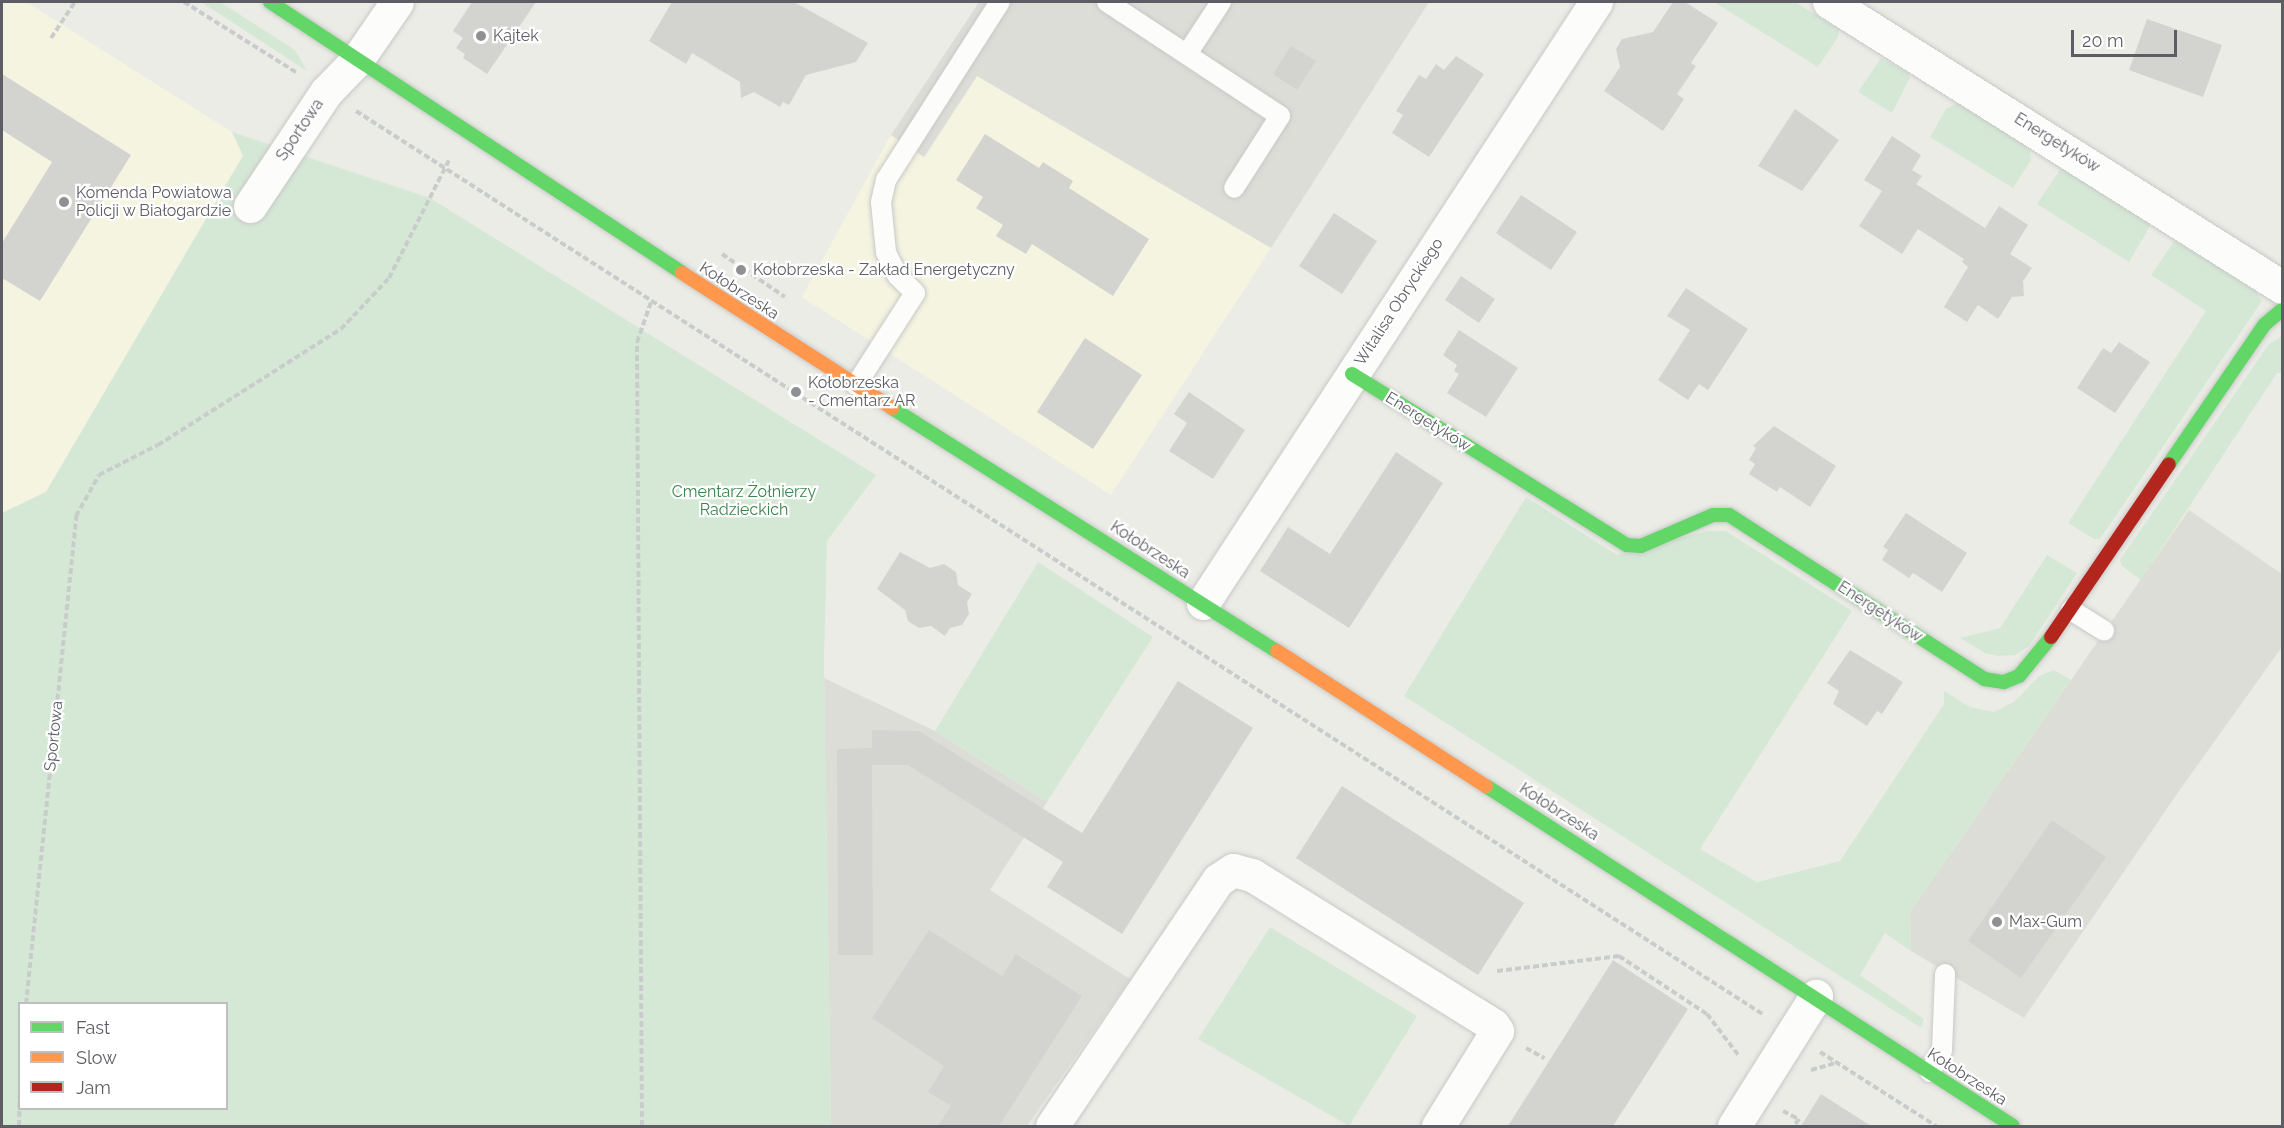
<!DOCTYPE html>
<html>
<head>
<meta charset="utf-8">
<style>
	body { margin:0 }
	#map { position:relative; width:2284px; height:1128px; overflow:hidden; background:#ecece7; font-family:Raleway,sans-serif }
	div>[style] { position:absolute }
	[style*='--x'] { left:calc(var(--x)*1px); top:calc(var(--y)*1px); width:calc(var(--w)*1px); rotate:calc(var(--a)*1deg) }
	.commercial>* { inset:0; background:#f5f4e1 }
	.industrial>* { inset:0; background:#ddddd8 }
	.green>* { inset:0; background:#d5e8d6 }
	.building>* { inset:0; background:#d3d3d0 }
	.path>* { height:4px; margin-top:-2px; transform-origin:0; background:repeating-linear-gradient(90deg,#c8cdcb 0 6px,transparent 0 9px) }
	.roads { filter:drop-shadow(0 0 2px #c8c9c7) drop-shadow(0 0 2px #c8c9c7) }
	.lane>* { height:20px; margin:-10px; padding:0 10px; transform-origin:10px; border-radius:10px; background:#fcfcfb }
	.street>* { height:33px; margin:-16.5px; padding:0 16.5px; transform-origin:16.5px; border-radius:16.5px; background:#fcfcfb }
	.fast>* { height:14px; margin:-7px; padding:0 7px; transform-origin:7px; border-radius:7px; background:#63d668 }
	.slow>* { height:14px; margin:-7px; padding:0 7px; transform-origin:7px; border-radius:7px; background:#ff974d }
	.jam>* { height:14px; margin:-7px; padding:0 7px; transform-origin:7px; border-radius:7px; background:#b3261e }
	.dots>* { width:16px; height:16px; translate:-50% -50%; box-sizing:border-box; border:3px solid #fff; border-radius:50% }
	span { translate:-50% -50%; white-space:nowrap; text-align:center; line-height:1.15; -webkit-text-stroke:4.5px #fff; paint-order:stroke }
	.poi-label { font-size:16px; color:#5c5e64 }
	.left { translate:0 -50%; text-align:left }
	.street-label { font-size:16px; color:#5c5e64 }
	.park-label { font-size:16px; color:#3b854c }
	.frame { position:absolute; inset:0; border:3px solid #5c5e64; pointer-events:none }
	.legend { position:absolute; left:18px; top:1002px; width:210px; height:108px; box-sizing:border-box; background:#fff; border:2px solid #bebfc1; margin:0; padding:8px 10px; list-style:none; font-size:18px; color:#5c5e64 }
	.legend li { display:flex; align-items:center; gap:12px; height:30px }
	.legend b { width:30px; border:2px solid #bebfc1 }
	.scale { position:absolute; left:2071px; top:30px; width:106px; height:27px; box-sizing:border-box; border:3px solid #5c5e64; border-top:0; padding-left:8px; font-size:18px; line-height:21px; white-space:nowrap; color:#5c5e64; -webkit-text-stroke:4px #fff; paint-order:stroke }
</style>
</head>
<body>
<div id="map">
	<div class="commercial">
		<div style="clip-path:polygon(2px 2px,26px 2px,102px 50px,232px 132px,243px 155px,46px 492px,2px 513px)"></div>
		<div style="clip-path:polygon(977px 76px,1271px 248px,1111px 495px,802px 297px,891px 135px,925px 157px)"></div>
	</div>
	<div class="industrial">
		<div style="clip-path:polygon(979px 2px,1429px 2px,1271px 248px,977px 76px,924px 157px,891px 135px)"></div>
		<div style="clip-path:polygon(2189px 510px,2282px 574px,2282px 647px,2179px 791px,2024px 1018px,1911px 951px,1910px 912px)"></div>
		<div style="clip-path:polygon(824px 678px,935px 731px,1047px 802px,990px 890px,1130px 979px,1027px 1126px,831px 1126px)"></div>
	</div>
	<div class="green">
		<div style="clip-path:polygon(201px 2px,220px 2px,295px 50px,307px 71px)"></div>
		<div style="clip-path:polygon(1714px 2px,1795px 2px,1839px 29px,1838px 37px,1818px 67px)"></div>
		<div style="clip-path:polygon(1881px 58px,1908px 73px,1910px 78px,1892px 113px,1858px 92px)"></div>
		<div style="clip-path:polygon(1958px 103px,2029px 145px,2031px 160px,2013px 188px,1930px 137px,1946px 109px)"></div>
		<div style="clip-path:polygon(evenodd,232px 132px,430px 198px,876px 475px,827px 541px,824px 658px,831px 1126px,2px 1126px,2px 513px,46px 492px,243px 156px,232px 132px,20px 1004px,226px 1004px,226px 1108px,20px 1108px,20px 1004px)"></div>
		<div style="clip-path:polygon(2061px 168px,2152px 223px,2129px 262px,2037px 204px)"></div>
		<div style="clip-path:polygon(2175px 240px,2251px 284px,2262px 301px,2100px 539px,2094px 539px,2068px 523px,2206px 311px,2151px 275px)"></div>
		<div style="clip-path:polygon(2282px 336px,2282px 373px,2277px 373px,2141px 580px,2122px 566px,2120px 560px,2269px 344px)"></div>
		<div style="clip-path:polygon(1526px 497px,1617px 555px,1707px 531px,1726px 531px,1852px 611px,1700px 849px,1757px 882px,1840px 861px,1944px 704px,1944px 691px,1970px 707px,1994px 712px,2014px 702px,2039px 676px,2054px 670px,2071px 680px,1910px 912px,1911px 951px,1885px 933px,1860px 975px,1924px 1019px,1921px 1028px,1404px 696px)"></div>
		<div style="clip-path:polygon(2047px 555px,2077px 573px,2029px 646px,2015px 655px,1998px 656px,1985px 653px,1960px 638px,2000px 628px)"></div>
		<div style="clip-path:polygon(1038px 562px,1153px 637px,1047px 802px,935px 731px)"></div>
		<div style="clip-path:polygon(1270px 927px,1417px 1016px,1349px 1126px,1198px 1039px)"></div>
	</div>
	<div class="building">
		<div style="clip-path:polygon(472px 2px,536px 2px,487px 74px,463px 58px,465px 54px,456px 48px,463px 38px,453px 31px)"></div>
		<div style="clip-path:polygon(672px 2px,794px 2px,868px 43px,856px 62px,806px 75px,789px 105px,783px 102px,780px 107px,754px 92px,741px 98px,740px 82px,692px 53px,686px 64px,649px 41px)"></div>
		<div style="clip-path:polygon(1673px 2px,1685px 2px,1718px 23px,1691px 63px,1696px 66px,1677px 94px,1684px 99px,1663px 131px,1604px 91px,1620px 67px,1616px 49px,1622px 39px,1653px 32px)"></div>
		<div style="clip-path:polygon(2147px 19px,2222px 45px,2203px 97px,2129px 70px)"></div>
		<div style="clip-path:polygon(1291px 46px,1316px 61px,1297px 90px,1273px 74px)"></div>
		<div style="clip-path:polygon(1456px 56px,1484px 74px,1429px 157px,1392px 133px,1403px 115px,1396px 111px,1419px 75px,1426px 79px,1436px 64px,1444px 70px)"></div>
		<div style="clip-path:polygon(2px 74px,131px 155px,40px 301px,2px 278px,2px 243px,52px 162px,2px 130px)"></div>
		<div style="clip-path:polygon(1795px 109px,1839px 140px,1802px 191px,1758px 166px)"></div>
		<div style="clip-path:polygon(985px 134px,1039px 168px,1043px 162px,1073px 181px,1069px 188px,1149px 239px,1113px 296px,1032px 244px,1026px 254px,996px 236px,1003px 225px,976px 208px,983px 197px,956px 180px)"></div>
		<div style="clip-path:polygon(1892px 136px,1921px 155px,1912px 170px,1922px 176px,1916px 184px,1985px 228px,1999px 206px,2028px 225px,2010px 254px,2032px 268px,2023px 281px,2024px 296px,2012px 297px,1998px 319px,1978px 305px,1967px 322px,1944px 307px,1968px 267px,1962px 262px,1964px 259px,1918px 229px,1902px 254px,1859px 226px,1882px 191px,1864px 180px)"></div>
		<div style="clip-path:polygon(1521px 195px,1577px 232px,1551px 270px,1496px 233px)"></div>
		<div style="clip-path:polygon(1334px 213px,1377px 241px,1342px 294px,1299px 266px)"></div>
		<div style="clip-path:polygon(1461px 276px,1495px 299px,1479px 323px,1445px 300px)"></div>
		<div style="clip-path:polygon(1686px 288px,1748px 329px,1708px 390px,1699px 384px,1688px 400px,1658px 380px,1690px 330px,1667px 316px)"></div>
		<div style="clip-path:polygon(1459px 330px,1518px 368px,1486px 417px,1447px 393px,1459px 374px,1454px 371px,1457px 365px,1443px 355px)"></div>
		<div style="clip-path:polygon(1085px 338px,1142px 375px,1093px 449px,1037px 412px)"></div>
		<div style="clip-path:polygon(2119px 342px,2150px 362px,2115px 413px,2077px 388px,2103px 348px,2111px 353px)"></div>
		<div style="clip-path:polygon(1189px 392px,1245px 430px,1213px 479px,1169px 451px,1187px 423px,1174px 414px)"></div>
		<div style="clip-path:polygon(1774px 426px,1836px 466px,1810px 507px,1780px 487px,1777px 492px,1749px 474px,1755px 464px,1749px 460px,1756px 448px,1753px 446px)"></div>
		<div style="clip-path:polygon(1396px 452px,1443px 483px,1349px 628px,1260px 571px,1288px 527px,1330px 554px)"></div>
		<div style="clip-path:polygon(1906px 513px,1967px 553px,1942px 592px,1913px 573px,1909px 578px,1882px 560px,1888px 550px,1883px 547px)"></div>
		<div style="clip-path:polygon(900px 552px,930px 568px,944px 564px,956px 572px,958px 585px,972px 594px,967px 602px,969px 614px,962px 625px,950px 628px,945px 636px,931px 626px,919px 628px,908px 621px,905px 610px,877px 589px)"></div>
		<div style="clip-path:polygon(1850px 650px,1903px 682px,1882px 714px,1877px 711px,1867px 726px,1833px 704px,1839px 691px,1827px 683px)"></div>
		<div style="clip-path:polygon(1178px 681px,1253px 728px,1122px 934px,1047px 887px,1063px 862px,908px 765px,872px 765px,873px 955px,838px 955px,837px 749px,872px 748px,872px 730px,919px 731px,1082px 833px)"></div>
		<div style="clip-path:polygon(1342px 786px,1524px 903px,1478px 975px,1296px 858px)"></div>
		<div style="clip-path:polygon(2052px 820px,2106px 857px,2021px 978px,1968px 941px)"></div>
		<div style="clip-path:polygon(929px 930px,1002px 976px,1016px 954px,1082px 996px,999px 1126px,938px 1126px,951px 1106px,928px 1092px,944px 1066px,872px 1018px)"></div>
		<div style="clip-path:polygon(1613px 960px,1688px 1009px,1613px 1126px,1508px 1126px)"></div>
		<div style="clip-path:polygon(1821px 1094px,1871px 1126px,1801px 1126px)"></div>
	</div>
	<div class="path">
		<div style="--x:184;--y:2;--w:133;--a:32.1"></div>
		<div style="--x:51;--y:38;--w:43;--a:-56.3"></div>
		<div style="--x:356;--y:111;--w:1673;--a:32.7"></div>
		<div style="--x:722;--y:254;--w:76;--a:34.3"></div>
		<div style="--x:1497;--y:971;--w:123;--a:-7"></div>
		<div style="--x:1619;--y:956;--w:105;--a:33.4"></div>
		<div style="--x:1707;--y:1014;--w:53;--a:52.7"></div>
		<div style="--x:26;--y:1004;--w:491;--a:-84.1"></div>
		<div style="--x:76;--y:516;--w:47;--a:-60.7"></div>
		<div style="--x:99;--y:475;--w:66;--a:-27"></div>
		<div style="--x:158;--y:445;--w:217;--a:-32.4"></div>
		<div style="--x:341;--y:329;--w:70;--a:-46.7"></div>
		<div style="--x:389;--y:278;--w:132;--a:-63"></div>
		<div style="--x:1526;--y:1048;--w:21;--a:29"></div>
		<div style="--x:1820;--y:1052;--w:138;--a:32.5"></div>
		<div style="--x:1811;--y:1070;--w:25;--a:-16"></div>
		<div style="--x:1783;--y:1111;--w:18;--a:27"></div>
		<div style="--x:1799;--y:1119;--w:9;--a:126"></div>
		<div style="--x:19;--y:1126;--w:48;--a:-88.8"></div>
		<div style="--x:642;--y:1126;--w:784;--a:-90.37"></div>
		<div style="--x:637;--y:342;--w:42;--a:-70.7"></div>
	</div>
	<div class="roads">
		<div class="lane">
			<div style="--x:1107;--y:2;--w:207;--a:33.4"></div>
			<div style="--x:1280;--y:116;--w:85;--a:122.6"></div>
			<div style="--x:1187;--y:54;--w:62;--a:-56.8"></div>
			<div style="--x:856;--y:385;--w:109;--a:-57.3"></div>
			<div style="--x:915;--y:293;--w:25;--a:-135"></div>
			<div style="--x:897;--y:275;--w:25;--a:-116"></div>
			<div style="--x:886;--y:252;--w:50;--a:-95.7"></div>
			<div style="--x:881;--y:202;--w:23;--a:-77"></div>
			<div style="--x:886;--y:180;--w:211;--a:-57.4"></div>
			<div style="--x:2071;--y:610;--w:39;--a:32"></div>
			<div style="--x:1930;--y:1072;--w:25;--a:-61"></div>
			<div style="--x:1942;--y:1050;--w:76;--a:-87.7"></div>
		</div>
		<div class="street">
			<div style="--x:1829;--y:2;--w:535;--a:32.18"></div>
			<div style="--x:250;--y:206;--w:137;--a:-56.3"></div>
			<div style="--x:326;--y:92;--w:45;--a:-45.9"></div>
			<div style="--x:357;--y:60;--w:70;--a:-55.4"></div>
			<div style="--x:1203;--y:603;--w:718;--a:-56.82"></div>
			<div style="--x:1052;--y:1126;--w:297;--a:-56"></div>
			<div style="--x:1218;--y:880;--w:18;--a:-34"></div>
			<div style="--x:1233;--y:870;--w:20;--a:15"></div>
			<div style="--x:1252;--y:875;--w:284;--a:31.9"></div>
			<div style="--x:1493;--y:1025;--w:7;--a:56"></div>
			<div style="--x:1497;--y:1031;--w:112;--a:121.8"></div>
			<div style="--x:1734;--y:1126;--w:154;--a:-57.8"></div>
		</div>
		<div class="fast">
			<div style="--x:270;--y:2;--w:493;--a:33.3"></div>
			<div style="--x:1352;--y:374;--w:324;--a:31.9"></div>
			<div style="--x:1627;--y:545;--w:14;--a:4"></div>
			<div style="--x:1641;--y:546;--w:78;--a:-23.3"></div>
			<div style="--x:1713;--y:515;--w:16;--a:0"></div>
			<div style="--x:1729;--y:515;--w:303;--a:32.7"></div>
			<div style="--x:1984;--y:679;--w:20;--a:9"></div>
			<div style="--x:2004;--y:682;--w:16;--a:-22"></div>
			<div style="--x:2019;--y:676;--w:50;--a:-50.6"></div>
			<div style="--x:892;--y:408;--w:455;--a:32.3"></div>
			<div style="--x:2169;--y:464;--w:168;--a:-55.6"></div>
			<div style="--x:2264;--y:325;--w:23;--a:-40"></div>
			<div style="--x:1486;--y:786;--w:627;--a:32.83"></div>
		</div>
		<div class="slow">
			<div style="--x:682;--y:273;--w:250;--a:32.7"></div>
			<div style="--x:1277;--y:651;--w:249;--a:32.9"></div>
		</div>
		<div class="jam">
			<div style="--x:2051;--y:637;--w:209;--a:-55.7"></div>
		</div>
	</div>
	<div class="dots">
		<div style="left:481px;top:36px;background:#8e9092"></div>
		<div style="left:64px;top:202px;background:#8e9092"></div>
		<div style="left:741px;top:270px;background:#8e9092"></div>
		<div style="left:796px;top:392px;background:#8e9092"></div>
		<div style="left:1997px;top:922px;background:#8e9092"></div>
	</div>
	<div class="poi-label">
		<span class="left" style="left:493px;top:36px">Kajtek</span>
		<span class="left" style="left:76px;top:202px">Komenda Powiatowa<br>Policji w Białogardzie</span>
		<span class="left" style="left:753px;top:270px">Kołobrzeska - Zakład Energetyczny</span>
		<span class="left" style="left:808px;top:392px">Kołobrzeska<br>- Cmentarz AR</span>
		<span class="left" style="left:2009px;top:922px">Max-Gum</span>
	</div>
	<div class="street-label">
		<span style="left:300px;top:130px;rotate:-56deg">Sportowa</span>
		<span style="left:2057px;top:143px;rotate:32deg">Energetyków</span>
		<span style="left:739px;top:291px;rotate:33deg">Kołobrzeska</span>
		<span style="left:1399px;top:302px;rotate:-57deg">Witalisa Obryckiego</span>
		<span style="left:1428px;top:422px;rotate:32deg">Energetyków</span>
		<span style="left:1150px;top:550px;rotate:33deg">Kołobrzeska</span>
		<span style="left:1880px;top:612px;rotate:33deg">Energetyków</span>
		<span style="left:54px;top:736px;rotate:-84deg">Sportowa</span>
		<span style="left:1559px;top:812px;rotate:33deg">Kołobrzeska</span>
		<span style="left:1967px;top:1077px;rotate:33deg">Kołobrzeska</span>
	</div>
	<div class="park-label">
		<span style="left:744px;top:501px">Cmentarz Żołnierzy<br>Radzieckich</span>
	</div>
	<div class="frame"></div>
	<ul class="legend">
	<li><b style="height:8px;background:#63d668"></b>Fast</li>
	<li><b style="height:8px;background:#ff974d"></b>Slow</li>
	<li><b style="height:8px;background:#b3261e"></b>Jam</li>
	</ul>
	<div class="scale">20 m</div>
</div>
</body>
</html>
